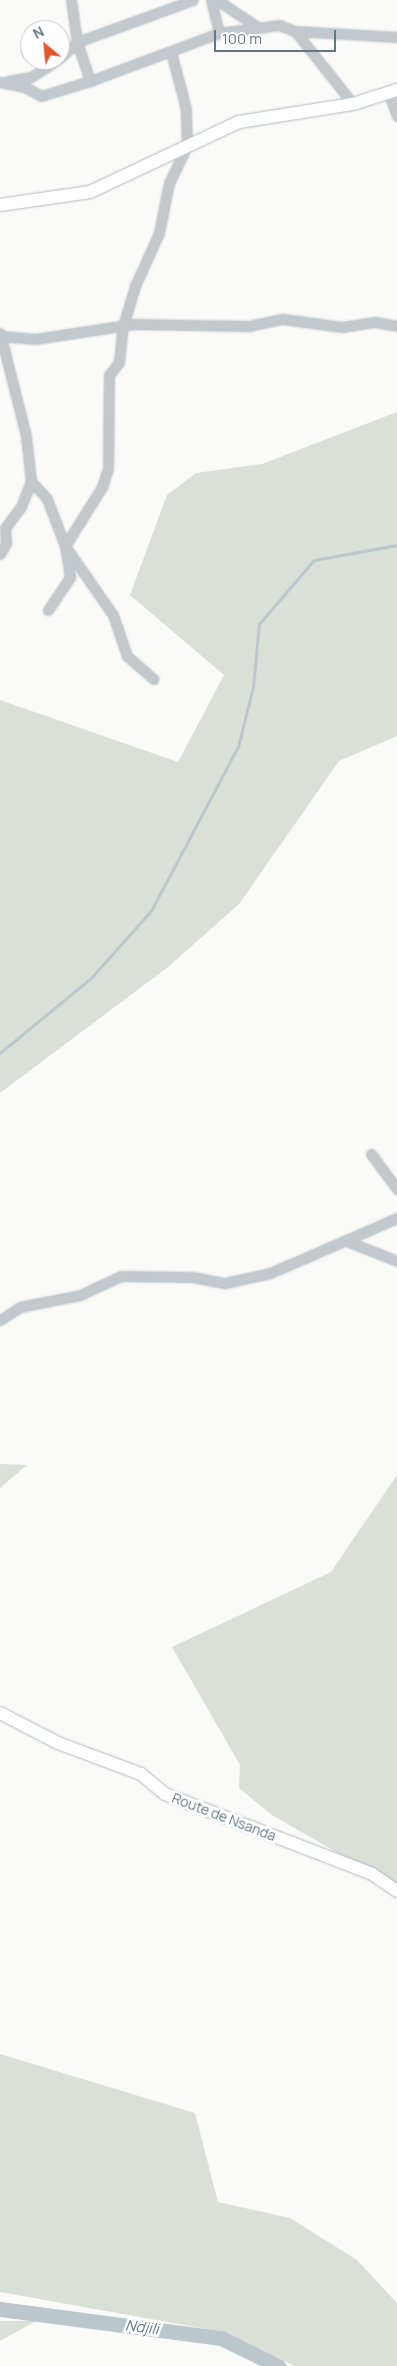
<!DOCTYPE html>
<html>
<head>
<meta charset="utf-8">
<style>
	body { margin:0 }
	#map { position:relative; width:397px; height:2366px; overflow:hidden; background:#fafaf8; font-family:Manrope,sans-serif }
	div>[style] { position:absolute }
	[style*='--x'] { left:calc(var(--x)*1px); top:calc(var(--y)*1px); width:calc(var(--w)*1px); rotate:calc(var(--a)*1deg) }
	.green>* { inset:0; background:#dadfd7 }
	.stream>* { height:2.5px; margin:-1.25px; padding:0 1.25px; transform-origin:1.25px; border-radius:1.25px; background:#bbc7cb }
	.river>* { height:15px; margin:-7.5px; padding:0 7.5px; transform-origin:7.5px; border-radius:7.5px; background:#bbc7cb }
	.roads { filter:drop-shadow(0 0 1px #b3babf) drop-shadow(0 0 1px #b3babf) }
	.street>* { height:9px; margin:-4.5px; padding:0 4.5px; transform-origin:4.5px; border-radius:4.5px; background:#c3c8cc }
	.secondary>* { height:12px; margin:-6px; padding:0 6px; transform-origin:6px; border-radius:6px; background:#fff }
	span { translate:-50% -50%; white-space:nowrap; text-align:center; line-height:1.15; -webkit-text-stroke:5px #fff; paint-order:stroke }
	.street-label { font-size:14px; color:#657683 }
	.water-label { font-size:15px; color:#60757c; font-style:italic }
	.north { position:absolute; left:20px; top:20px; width:50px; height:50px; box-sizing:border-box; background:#fff; border:1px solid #c1c8cd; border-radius:50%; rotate:332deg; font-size:14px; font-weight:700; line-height:20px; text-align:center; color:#657683 }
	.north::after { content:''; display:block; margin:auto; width:18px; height:22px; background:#e4572e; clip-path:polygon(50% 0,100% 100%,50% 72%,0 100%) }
	.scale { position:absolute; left:214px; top:30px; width:122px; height:22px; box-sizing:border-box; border:2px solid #657683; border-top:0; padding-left:6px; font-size:15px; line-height:18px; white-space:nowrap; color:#657683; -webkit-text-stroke:4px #fff; paint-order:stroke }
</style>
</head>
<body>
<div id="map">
	<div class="green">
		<div style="clip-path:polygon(397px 412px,397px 736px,339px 761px,239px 904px,168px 967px,0 1093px,0 700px,178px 762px,224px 675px,130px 595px,167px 495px,196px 473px,262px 464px)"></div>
		<div style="clip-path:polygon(0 1464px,27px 1465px,0 1488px)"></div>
		<div style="clip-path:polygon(397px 1475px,397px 1887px,272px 1815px,239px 1788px,240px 1765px,172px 1647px,331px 1572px)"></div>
		<div style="clip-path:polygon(0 2054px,195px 2113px,218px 2202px,290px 2218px,357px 2260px,397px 2303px,397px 2366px,295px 2366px,223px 2332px,0 2292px)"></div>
		<div style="clip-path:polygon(0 2321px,36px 2321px,0 2341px)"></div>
	</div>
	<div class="stream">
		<div style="--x:0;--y:1053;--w:118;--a:-39.5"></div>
		<div style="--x:91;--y:978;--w:90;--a:-48.2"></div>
		<div style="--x:151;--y:911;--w:186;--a:-62.1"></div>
		<div style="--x:238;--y:747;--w:62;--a:-76"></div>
		<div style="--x:253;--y:687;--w:63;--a:-84.6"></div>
		<div style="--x:259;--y:624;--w:84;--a:-49.3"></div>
		<div style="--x:314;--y:560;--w:84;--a:-10.2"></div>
	</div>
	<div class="river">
		<div style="--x:0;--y:2309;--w:223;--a:7.5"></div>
		<div style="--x:221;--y:2338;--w:64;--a:26.2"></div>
	</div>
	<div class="roads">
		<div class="street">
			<div style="--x:211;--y:0;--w:34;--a:76"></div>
			<div style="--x:217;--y:0;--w:50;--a:33.7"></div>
			<div style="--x:295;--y:31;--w:93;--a:51.5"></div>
			<div style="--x:60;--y:58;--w:23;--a:-43"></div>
			<div style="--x:77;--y:42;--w:123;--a:-19.9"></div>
			<div style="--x:8;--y:81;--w:23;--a:-10"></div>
			<div style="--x:31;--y:77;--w:31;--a:-33"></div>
			<div style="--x:90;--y:81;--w:138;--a:-20.4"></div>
			<div style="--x:219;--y:33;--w:61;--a:-7.6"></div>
			<div style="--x:279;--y:25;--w:17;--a:21"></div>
			<div style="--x:295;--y:31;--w:102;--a:3.4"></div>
			<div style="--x:0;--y:82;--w:25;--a:11"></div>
			<div style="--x:25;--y:87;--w:18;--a:29"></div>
			<div style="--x:41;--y:96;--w:51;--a:-17"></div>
			<div style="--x:90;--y:81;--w:41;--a:-108.4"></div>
			<div style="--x:77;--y:42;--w:42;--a:-98.1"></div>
			<div style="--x:388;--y:92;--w:26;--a:69"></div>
			<div style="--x:0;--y:333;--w:106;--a:75.8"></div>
			<div style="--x:26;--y:436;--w:45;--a:83.7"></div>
			<div style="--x:31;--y:481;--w:24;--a:48"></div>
			<div style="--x:47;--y:499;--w:50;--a:69"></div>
			<div style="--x:1;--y:336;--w:34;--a:5"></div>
			<div style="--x:35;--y:339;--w:100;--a:-8.6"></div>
			<div style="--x:134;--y:324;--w:115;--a:1"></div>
			<div style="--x:249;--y:326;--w:35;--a:-12"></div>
			<div style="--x:283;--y:319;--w:60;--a:7.7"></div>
			<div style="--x:342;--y:327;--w:33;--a:-9"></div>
			<div style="--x:375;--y:322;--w:22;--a:10"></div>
			<div style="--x:65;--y:546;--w:70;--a:-57.9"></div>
			<div style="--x:102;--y:487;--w:20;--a:-72"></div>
			<div style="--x:108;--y:468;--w:93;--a:-89.4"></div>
			<div style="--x:109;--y:375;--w:16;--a:-52"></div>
			<div style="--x:119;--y:362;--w:36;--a:-84"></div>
			<div style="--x:123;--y:326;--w:42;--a:-73.3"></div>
			<div style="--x:135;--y:286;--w:58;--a:-65.6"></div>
			<div style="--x:159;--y:233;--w:51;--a:-78.7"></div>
			<div style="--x:169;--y:183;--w:41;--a:-64.1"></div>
			<div style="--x:187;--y:146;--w:37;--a:-92"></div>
			<div style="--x:186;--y:109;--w:59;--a:-104.7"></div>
			<div style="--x:0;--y:554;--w:13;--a:-61"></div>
			<div style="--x:6;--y:543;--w:15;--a:-94"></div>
			<div style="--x:5;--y:528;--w:26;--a:-53"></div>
			<div style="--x:21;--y:507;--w:28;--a:-69"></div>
			<div style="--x:48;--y:610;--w:40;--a:-56"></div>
			<div style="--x:70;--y:577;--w:31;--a:-99"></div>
			<div style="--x:65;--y:546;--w:84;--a:55.2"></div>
			<div style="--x:113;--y:615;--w:43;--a:71.1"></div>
			<div style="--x:127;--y:656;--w:35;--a:41"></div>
			<div style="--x:371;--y:1154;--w:44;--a:53.4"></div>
			<div style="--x:349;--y:1242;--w:52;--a:21.6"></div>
			<div style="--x:0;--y:1320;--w:24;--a:-33"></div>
			<div style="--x:20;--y:1307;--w:61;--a:-11.3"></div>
			<div style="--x:80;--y:1295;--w:45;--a:-24.9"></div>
			<div style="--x:121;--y:1276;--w:72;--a:0.8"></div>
			<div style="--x:193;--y:1277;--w:33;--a:11"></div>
			<div style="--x:225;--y:1283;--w:46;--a:-12.5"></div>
			<div style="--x:270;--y:1273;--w:138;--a:-23.4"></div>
		</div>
		<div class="secondary">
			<div style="--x:0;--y:205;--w:91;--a:-8.2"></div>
			<div style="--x:90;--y:192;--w:165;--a:-25.2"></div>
			<div style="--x:239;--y:122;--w:115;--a:-9"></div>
			<div style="--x:353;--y:104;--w:46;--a:-17.7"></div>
			<div style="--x:0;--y:1713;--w:65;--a:27.3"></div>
			<div style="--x:58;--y:1743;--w:89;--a:20.5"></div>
			<div style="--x:141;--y:1774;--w:31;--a:40"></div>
			<div style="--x:165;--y:1794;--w:222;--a:21.1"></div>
			<div style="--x:372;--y:1874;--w:30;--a:34"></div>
		</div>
	</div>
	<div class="street-label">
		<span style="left:224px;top:1817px;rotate:21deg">Route de Nsanda</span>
	</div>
	<div class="water-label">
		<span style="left:142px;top:2327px;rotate:7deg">Ndjili</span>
	</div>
	<div class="north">N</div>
	<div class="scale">100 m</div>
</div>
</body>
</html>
